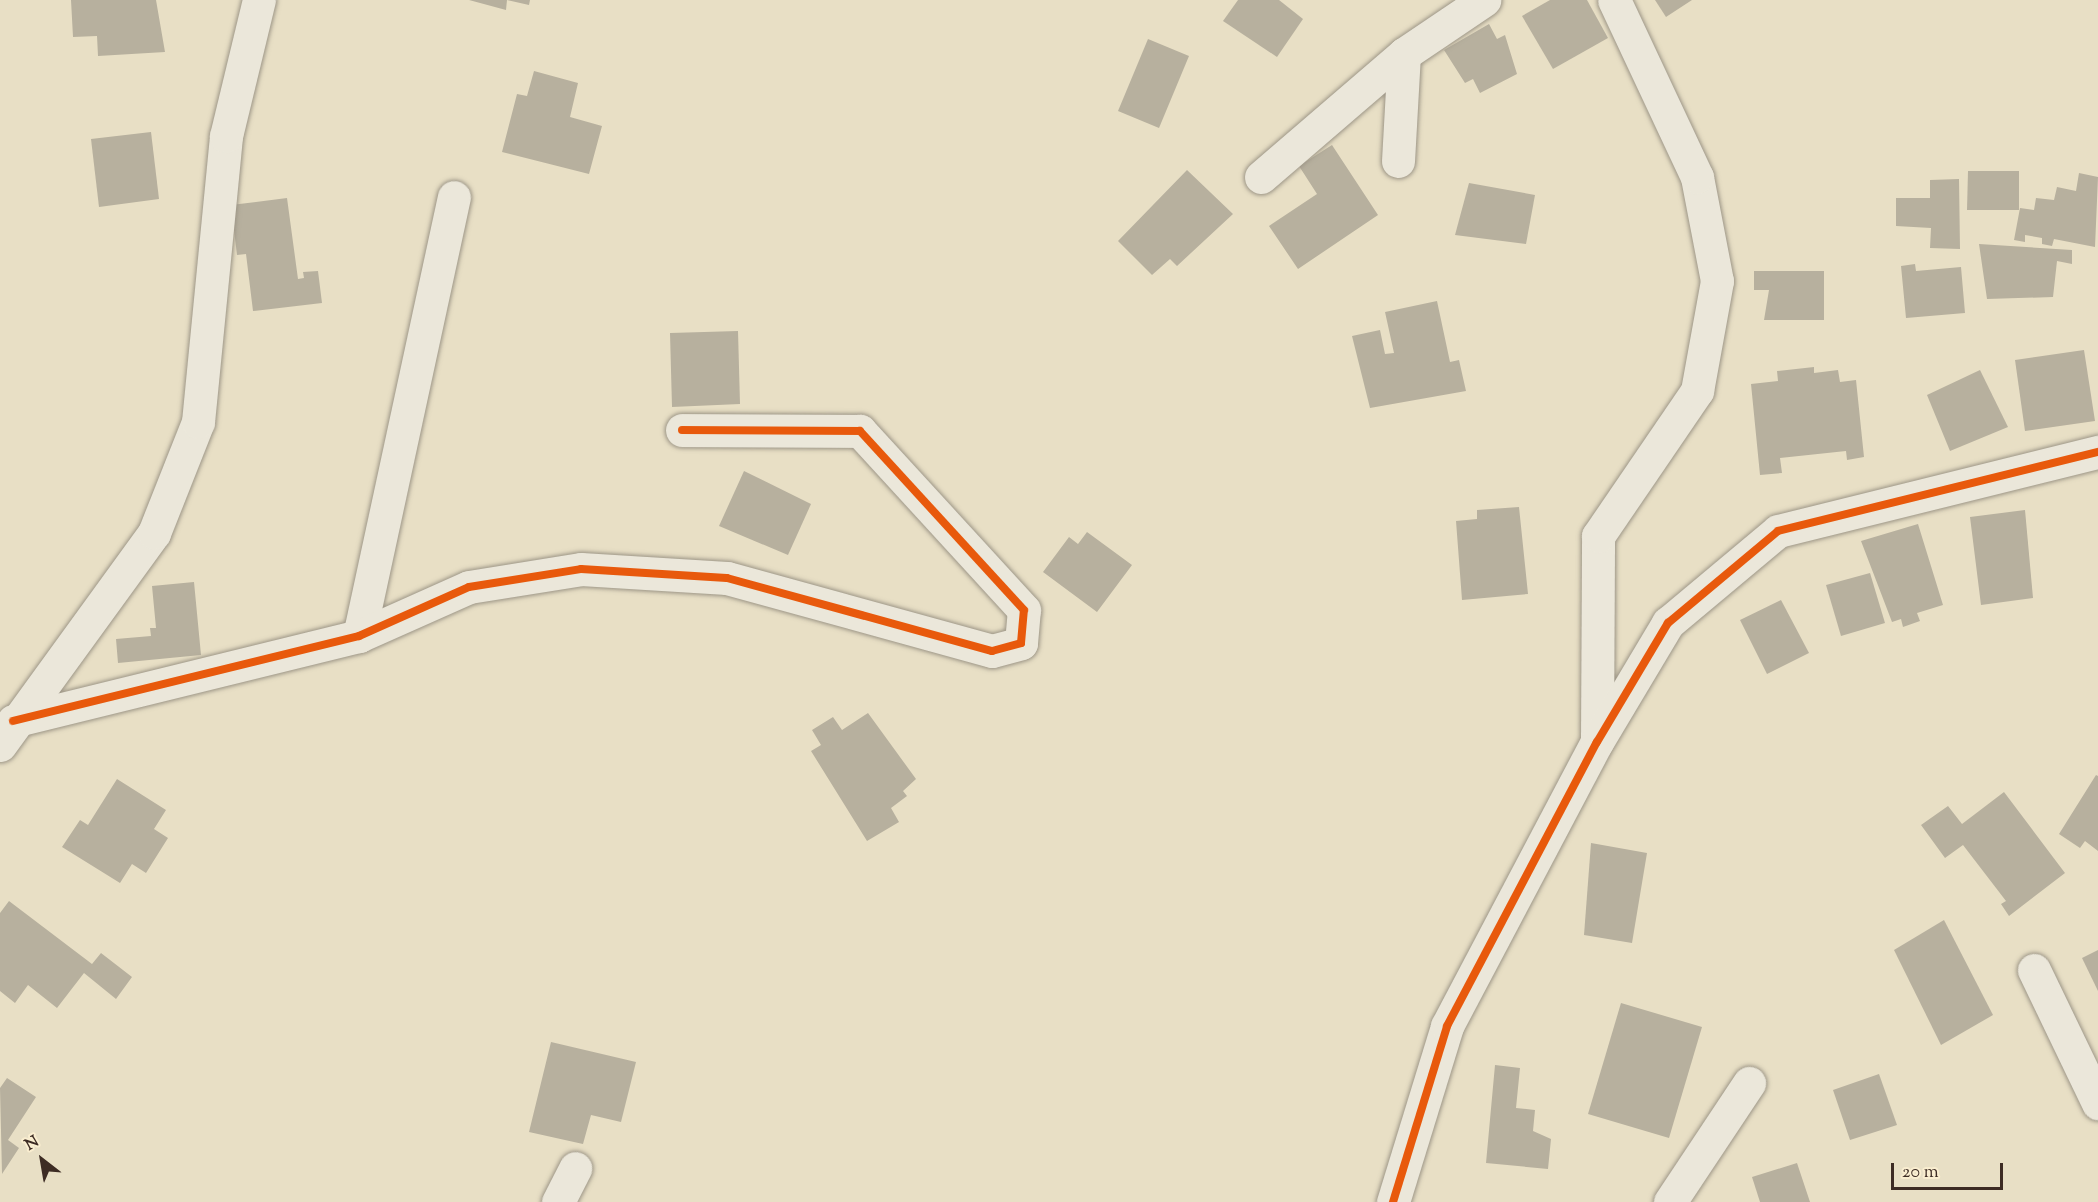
<!DOCTYPE html>
<html>
<head>
<meta charset="utf-8">
<style>
	body { margin:0 }
	#map { position:relative; width:2098px; height:1202px; overflow:hidden; background:#e8dfc5; font-family:"Sorts Mill Goudy",serif }
	div>[style] { position:absolute }
	[style*='--x'] { left:calc(var(--x)*1px); top:calc(var(--y)*1px); width:calc(var(--w)*1px); rotate:calc(var(--a)*1deg) }
	.building>* { inset:0; background:#b7b09e }
	.roads { filter:drop-shadow(0 0 2px #9d9687) drop-shadow(0 0 2px #9d9687) }
	.minor>* { height:33px; margin:-16.5px; padding:0 16.5px; transform-origin:16.5px; border-radius:16.5px; background:#ebe7da }
	.cycleway>* { height:8px; margin:-4px; padding:0 4px; transform-origin:4px; border-radius:4px; background:#e8590c }
	span { translate:-50% -50%; white-space:nowrap; text-align:center; line-height:1.15; -webkit-text-stroke:6px #faeed0; paint-order:stroke }
	.north { position:absolute; left:12px; top:1130px; width:60px; height:60px; -webkit-text-stroke:4px #faeed0; paint-order:stroke; rotate:329deg; font-size:16px; font-weight:700; line-height:24px; text-align:center; color:#3d2c24 }
	.north::after { content:''; display:block; margin:auto; width:21px; height:27px; background:#3d2c24; clip-path:polygon(50% 0,100% 100%,50% 72%,0 100%) }
	.scale { position:absolute; left:1891px; top:1163px; width:112px; height:27px; box-sizing:border-box; border:3px solid #3d2c24; border-top:0; padding-left:8px; font-size:18px; line-height:21px; white-space:nowrap; color:#3d2c24; -webkit-text-stroke:4px #faeed0; paint-order:stroke }
</style>
</head>
<body>
<div id="map">
	<div class="building">
		<div style="clip-path:polygon(71px 0,156px 0,165px 52px,98px 56px,97px 36px,73px 37px)"></div>
		<div style="clip-path:polygon(469px 0,530px 0,529px 5px,507px 0,506px 10px)"></div>
		<div style="clip-path:polygon(1238px 0,1279px 0,1303px 19px,1277px 57px,1223px 21px)"></div>
		<div style="clip-path:polygon(1550px 0,1587px 0,1608px 38px,1553px 69px,1522px 16px)"></div>
		<div style="clip-path:polygon(1655px 0,1692px 0,1666px 17px)"></div>
		<div style="clip-path:polygon(1489px 24px,1497px 39px,1505px 35px,1517px 74px,1480px 93px,1473px 79px,1465px 83px,1444px 50px)"></div>
		<div style="clip-path:polygon(1148px 39px,1189px 56px,1159px 128px,1118px 111px)"></div>
		<div style="clip-path:polygon(534px 71px,578px 83px,570px 117px,602px 126px,589px 174px,502px 152px,517px 94px,527px 96px)"></div>
		<div style="clip-path:polygon(151px 132px,159px 199px,99px 207px,91px 139px)"></div>
		<div style="clip-path:polygon(1332px 145px,1378px 215px,1298px 269px,1269px 226px,1317px 194px,1299px 166px)"></div>
		<div style="clip-path:polygon(1187px 170px,1233px 214px,1177px 266px,1170px 259px,1152px 275px,1118px 241px)"></div>
		<div style="clip-path:polygon(1968px 171px,2019px 171px,2019px 210px,1967px 210px)"></div>
		<div style="clip-path:polygon(2079px 173px,2098px 177px,2095px 247px,2054px 239px,2052px 246px,2042px 244px,2042px 238px,2025px 235px,2025px 242px,2014px 240px,2020px 208px,2034px 210px,2036px 198px,2054px 200px,2057px 187px,2076px 191px)"></div>
		<div style="clip-path:polygon(1959px 179px,1960px 249px,1930px 248px,1931px 228px,1896px 226px,1896px 198px,1930px 198px,1930px 180px)"></div>
		<div style="clip-path:polygon(1469px 183px,1535px 195px,1526px 244px,1455px 235px)"></div>
		<div style="clip-path:polygon(287px 198px,298px 279px,304px 278px,303px 272px,318px 271px,322px 303px,253px 311px,246px 254px,237px 255px,231px 205px)"></div>
		<div style="clip-path:polygon(1979px 244px,2072px 250px,2072px 264px,2057px 261px,2053px 297px,1987px 299px)"></div>
		<div style="clip-path:polygon(1915px 264px,1916px 271px,1961px 267px,1965px 313px,1906px 318px,1901px 266px)"></div>
		<div style="clip-path:polygon(1754px 271px,1824px 271px,1824px 320px,1764px 320px,1769px 290px,1754px 290px)"></div>
		<div style="clip-path:polygon(1437px 301px,1450px 362px,1459px 360px,1466px 391px,1370px 408px,1352px 336px,1380px 330px,1385px 354px,1394px 353px,1385px 312px)"></div>
		<div style="clip-path:polygon(738px 331px,740px 404px,672px 407px,670px 333px)"></div>
		<div style="clip-path:polygon(2084px 350px,2095px 421px,2025px 431px,2015px 360px)"></div>
		<div style="clip-path:polygon(1814px 367px,1814px 373px,1838px 370px,1840px 382px,1856px 380px,1864px 457px,1847px 460px,1846px 451px,1780px 458px,1782px 473px,1760px 475px,1751px 384px,1778px 381px,1777px 371px)"></div>
		<div style="clip-path:polygon(1980px 370px,2008px 427px,1950px 451px,1927px 395px)"></div>
		<div style="clip-path:polygon(744px 471px,811px 504px,788px 555px,719px 526px)"></div>
		<div style="clip-path:polygon(1519px 507px,1528px 594px,1462px 600px,1456px 521px,1477px 519px,1477px 510px)"></div>
		<div style="clip-path:polygon(2025px 510px,2033px 598px,1981px 605px,1970px 517px)"></div>
		<div style="clip-path:polygon(1918px 524px,1943px 605px,1917px 613px,1920px 621px,1903px 627px,1901px 619px,1892px 622px,1861px 541px)"></div>
		<div style="clip-path:polygon(1087px 532px,1132px 565px,1097px 612px,1043px 572px,1069px 537px,1078px 544px)"></div>
		<div style="clip-path:polygon(1870px 573px,1885px 623px,1841px 636px,1826px 585px)"></div>
		<div style="clip-path:polygon(194px 582px,201px 655px,118px 663px,116px 639px,151px 636px,150px 628px,156px 628px,152px 586px)"></div>
		<div style="clip-path:polygon(1781px 600px,1809px 653px,1767px 674px,1740px 620px)"></div>
		<div style="clip-path:polygon(868px 713px,916px 779px,903px 791px,907px 796px,891px 808px,899px 822px,867px 841px,811px 751px,821px 745px,812px 730px,833px 717px,842px 730px)"></div>
		<div style="clip-path:polygon(2096px 775px,2098px 776px,2098px 851px,2085px 841px,2080px 848px,2059px 834px)"></div>
		<div style="clip-path:polygon(117px 779px,166px 810px,154px 829px,168px 838px,146px 873px,132px 864px,120px 883px,62px 847px,80px 820px,88px 825px)"></div>
		<div style="clip-path:polygon(2004px 792px,2065px 873px,2009px 916px,2001px 904px,2006px 901px,1963px 845px,1945px 858px,1921px 825px,1948px 806px,1962px 824px)"></div>
		<div style="clip-path:polygon(1591px 843px,1647px 853px,1632px 943px,1584px 935px)"></div>
		<div style="clip-path:polygon(9px 901px,92px 964px,101px 953px,132px 977px,116px 999px,84px 973px,57px 1008px,28px 985px,15px 1003px,0 991px,0 913px)"></div>
		<div style="clip-path:polygon(1944px 920px,1993px 1015px,1941px 1045px,1894px 950px)"></div>
		<div style="clip-path:polygon(2098px 950px,2098px 991px,2082px 958px)"></div>
		<div style="clip-path:polygon(1621px 1003px,1702px 1027px,1669px 1138px,1588px 1114px)"></div>
		<div style="clip-path:polygon(551px 1042px,636px 1062px,621px 1122px,591px 1115px,583px 1144px,529px 1132px)"></div>
		<div style="clip-path:polygon(1495px 1065px,1520px 1068px,1516px 1108px,1535px 1110px,1533px 1131px,1551px 1139px,1548px 1169px,1486px 1163px)"></div>
		<div style="clip-path:polygon(1879px 1074px,1897px 1125px,1850px 1140px,1833px 1090px)"></div>
		<div style="clip-path:polygon(7px 1078px,36px 1097px,8px 1140px,19px 1148px,2px 1174px,0 1088px)"></div>
		<div style="clip-path:polygon(1797px 1163px,1810px 1202px,1760px 1202px,1752px 1177px)"></div>
	</div>
	<div class="roads">
		<div class="minor">
			<div style="--x:1398;--y:161;--w:107;--a:-86.8"></div>
			<div style="--x:1404;--y:54;--w:97;--a:-34"></div>
			<div style="--x:1261;--y:177;--w:189;--a:-40.7"></div>
			<div style="--x:359;--y:636;--w:449;--a:-77.8"></div>
			<div style="--x:13;--y:721;--w:356;--a:-13.8"></div>
			<div style="--x:359;--y:636;--w:120;--a:-24"></div>
			<div style="--x:469;--y:587;--w:113;--a:-9.1"></div>
			<div style="--x:581;--y:569;--w:146;--a:3.5"></div>
			<div style="--x:727;--y:578;--w:275;--a:15.4"></div>
			<div style="--x:992;--y:651;--w:30;--a:-15"></div>
			<div style="--x:1021;--y:643;--w:33;--a:-85"></div>
			<div style="--x:1024;--y:610;--w:243;--a:-132.5"></div>
			<div style="--x:860;--y:431;--w:178;--a:-179.7"></div>
			<div style="--x:1597;--y:740;--w:204;--a:-89.7"></div>
			<div style="--x:1598;--y:536;--w:176;--a:-55.7"></div>
			<div style="--x:1697;--y:391;--w:112;--a:-79.7"></div>
			<div style="--x:1717;--y:281;--w:106;--a:-100.9"></div>
			<div style="--x:1697;--y:177;--w:195;--a:-115.1"></div>
			<div style="--x:0;--y:745;--w:262;--a:-54"></div>
			<div style="--x:154;--y:533;--w:119;--a:-68.4"></div>
			<div style="--x:198;--y:422;--w:287;--a:-84.4"></div>
			<div style="--x:226;--y:136;--w:140;--a:-76.4"></div>
			<div style="--x:2034;--y:970;--w:148;--a:64.3"></div>
			<div style="--x:558;--y:1202;--w:38;--a:-63"></div>
			<div style="--x:1393;--y:1202;--w:184;--a:-72.9"></div>
			<div style="--x:1447;--y:1026;--w:321;--a:-62.2"></div>
			<div style="--x:1597;--y:742;--w:139;--a:-59.2"></div>
			<div style="--x:1668;--y:623;--w:143;--a:-39.9"></div>
			<div style="--x:1778;--y:531;--w:330;--a:-13.9"></div>
			<div style="--x:1670;--y:1202;--w:143;--a:-56.4"></div>
		</div>
	</div>
	<div class="cycleway">
		<div style="--x:13;--y:721;--w:356;--a:-13.8"></div>
		<div style="--x:359;--y:636;--w:120;--a:-24"></div>
		<div style="--x:469;--y:587;--w:113;--a:-9.1"></div>
		<div style="--x:581;--y:569;--w:146;--a:3.5"></div>
		<div style="--x:727;--y:578;--w:275;--a:15.4"></div>
		<div style="--x:992;--y:651;--w:30;--a:-15"></div>
		<div style="--x:1021;--y:643;--w:33;--a:-85"></div>
		<div style="--x:1024;--y:610;--w:243;--a:-132.5"></div>
		<div style="--x:860;--y:431;--w:178;--a:-179.7"></div>
		<div style="--x:1393;--y:1202;--w:184;--a:-72.9"></div>
		<div style="--x:1447;--y:1026;--w:321;--a:-62.2"></div>
		<div style="--x:1597;--y:742;--w:139;--a:-59.2"></div>
		<div style="--x:1668;--y:623;--w:143;--a:-39.9"></div>
		<div style="--x:1778;--y:531;--w:330;--a:-13.9"></div>
	</div>
	<div class="north">N</div>
	<div class="scale">20 m</div>
</div>
</body>
</html>
